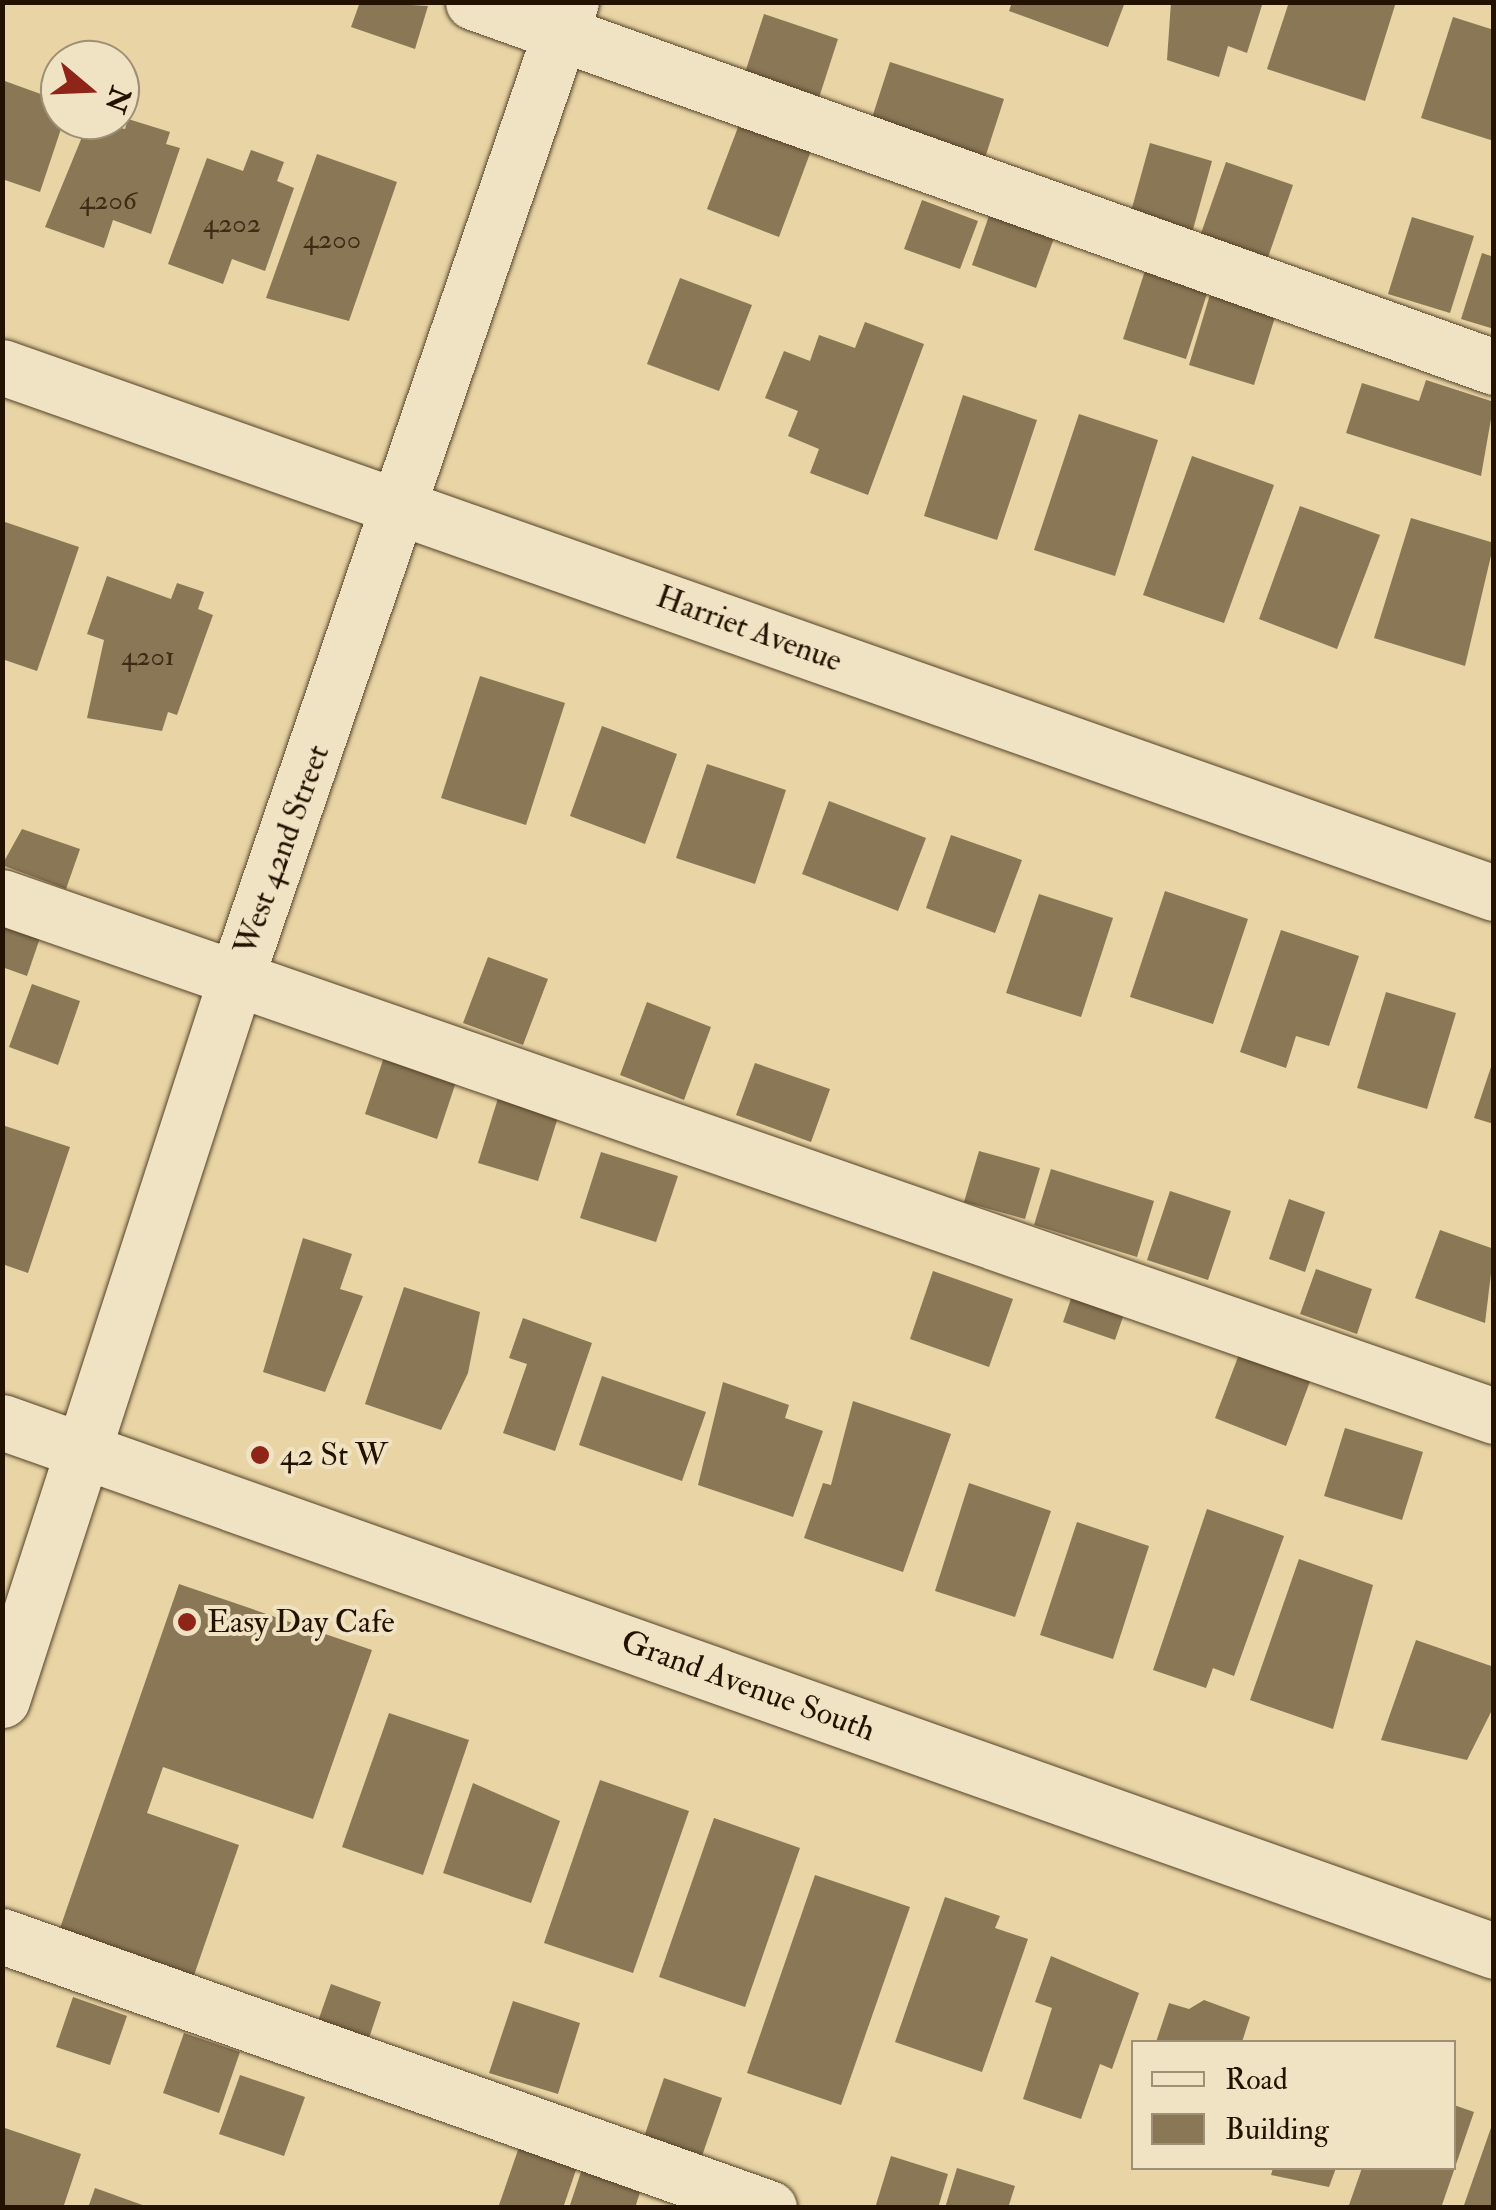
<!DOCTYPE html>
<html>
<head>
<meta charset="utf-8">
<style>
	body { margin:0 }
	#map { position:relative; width:1496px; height:2210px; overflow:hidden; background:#e8d4a4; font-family:"IM FELL Double Pica",serif }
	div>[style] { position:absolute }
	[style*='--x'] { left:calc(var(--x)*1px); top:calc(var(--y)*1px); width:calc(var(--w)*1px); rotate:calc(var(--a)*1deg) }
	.building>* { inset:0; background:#8a7755 }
	.roads { filter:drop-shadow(0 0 2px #554229) drop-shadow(0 0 2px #554229) }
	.minor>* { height:55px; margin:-27.5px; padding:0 27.5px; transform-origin:27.5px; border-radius:27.5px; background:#f0e3c4 }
	.dots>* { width:28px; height:28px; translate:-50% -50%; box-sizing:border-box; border:5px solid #f0e3c4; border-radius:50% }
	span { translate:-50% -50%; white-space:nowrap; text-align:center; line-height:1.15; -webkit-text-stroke:8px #f0e3c4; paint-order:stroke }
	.number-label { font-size:28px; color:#3e2b15 }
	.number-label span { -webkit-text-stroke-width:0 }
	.street-label { font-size:32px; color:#241200 }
	.poi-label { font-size:32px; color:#241200 }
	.left { translate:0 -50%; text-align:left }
	.frame { position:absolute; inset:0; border:5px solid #241200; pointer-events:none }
	.legend { position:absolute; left:1131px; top:2040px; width:325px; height:130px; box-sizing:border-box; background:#f0e3c4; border:2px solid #9e8f76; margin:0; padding:12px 18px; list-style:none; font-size:30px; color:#241200 }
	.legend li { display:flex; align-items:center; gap:20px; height:50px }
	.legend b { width:50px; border:2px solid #9e8f76 }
	.north { position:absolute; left:40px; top:40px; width:100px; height:100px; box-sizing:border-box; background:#f0e3c4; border:2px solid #9e8f76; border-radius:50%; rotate:109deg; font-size:28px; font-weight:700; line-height:40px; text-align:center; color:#241200 }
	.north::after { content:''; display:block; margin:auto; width:35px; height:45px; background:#8f2418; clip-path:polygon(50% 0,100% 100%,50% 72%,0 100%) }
</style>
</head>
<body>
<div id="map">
	<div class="building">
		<div style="clip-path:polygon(360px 2px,428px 6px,415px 49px,351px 27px)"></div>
		<div style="clip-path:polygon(1012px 2px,1125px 2px,1108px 47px,1009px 11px)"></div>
		<div style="clip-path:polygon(1171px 2px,1263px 2px,1247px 53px,1228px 46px,1219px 77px,1167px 60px)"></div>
		<div style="clip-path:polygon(1289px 2px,1396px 2px,1365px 101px,1267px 69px)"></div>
		<div style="clip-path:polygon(764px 14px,838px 39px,815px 110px,741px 85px)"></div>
		<div style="clip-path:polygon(1453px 17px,1494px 30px,1494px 141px,1421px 118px)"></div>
		<div style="clip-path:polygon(890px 62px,1004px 99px,983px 164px,869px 127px)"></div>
		<div style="clip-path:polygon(2px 80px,60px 101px,64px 120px,40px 192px,2px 179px)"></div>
		<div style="clip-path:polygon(128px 119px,170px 132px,166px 144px,180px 148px,151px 234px,113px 220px,104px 248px,45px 227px,89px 120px,125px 129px)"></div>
		<div style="clip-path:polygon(740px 122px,812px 148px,779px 237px,707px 209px)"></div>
		<div style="clip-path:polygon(1150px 143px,1212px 161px,1192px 233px,1130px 215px)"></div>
		<div style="clip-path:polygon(251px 150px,284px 162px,277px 181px,294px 188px,265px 271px,232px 259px,223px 284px,168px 264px,207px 158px,243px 171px)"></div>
		<div style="clip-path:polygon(317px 154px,397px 182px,349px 321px,266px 298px)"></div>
		<div style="clip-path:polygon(1226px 162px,1293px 185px,1266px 263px,1199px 239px)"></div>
		<div style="clip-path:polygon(922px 200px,978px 221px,960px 269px,904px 249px)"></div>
		<div style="clip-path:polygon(992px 207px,1057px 230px,1036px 288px,972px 265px)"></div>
		<div style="clip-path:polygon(1412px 217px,1474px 236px,1450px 313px,1388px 294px)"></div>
		<div style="clip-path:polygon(1482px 253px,1494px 257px,1494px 329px,1461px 319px)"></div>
		<div style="clip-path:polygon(1150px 255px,1213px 275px,1186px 359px,1123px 339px)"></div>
		<div style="clip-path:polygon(680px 278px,752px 305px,719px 391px,647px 364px)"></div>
		<div style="clip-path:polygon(1214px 281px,1280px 301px,1254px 385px,1189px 365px)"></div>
		<div style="clip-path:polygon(865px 322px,924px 344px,868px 495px,810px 473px,819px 449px,788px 436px,798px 411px,765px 398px,784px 351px,810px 361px,819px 335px,855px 348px)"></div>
		<div style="clip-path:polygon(1426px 380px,1494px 402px,1481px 476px,1346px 433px,1362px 383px,1419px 401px)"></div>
		<div style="clip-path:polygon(963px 395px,1037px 420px,997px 540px,924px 516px)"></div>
		<div style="clip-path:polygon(1079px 414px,1158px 440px,1115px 576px,1034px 550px)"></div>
		<div style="clip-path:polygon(1192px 456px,1274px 485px,1224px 623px,1143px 595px)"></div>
		<div style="clip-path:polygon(1300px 506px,1380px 535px,1337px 649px,1259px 619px)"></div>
		<div style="clip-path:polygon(1411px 518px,1494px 543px,1465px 666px,1374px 638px)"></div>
		<div style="clip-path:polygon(2px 521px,79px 547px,37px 671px,2px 659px)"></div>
		<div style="clip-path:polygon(107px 576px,171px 599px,177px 583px,204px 592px,198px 609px,213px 615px,177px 715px,168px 712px,162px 731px,87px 718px,104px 640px,87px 634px)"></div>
		<div style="clip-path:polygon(480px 676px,565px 703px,526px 825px,441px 798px)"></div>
		<div style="clip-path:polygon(602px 726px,677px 754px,645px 844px,570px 816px)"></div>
		<div style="clip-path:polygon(707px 764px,786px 790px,755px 884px,676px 858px)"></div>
		<div style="clip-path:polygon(829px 801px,926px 838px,898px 911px,802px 874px)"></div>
		<div style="clip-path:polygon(22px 829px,80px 849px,66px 889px,2px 865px)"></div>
		<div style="clip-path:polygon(951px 835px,1022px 860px,995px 933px,926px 908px)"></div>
		<div style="clip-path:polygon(1165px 891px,1248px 919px,1213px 1024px,1130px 997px)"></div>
		<div style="clip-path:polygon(1039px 894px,1113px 918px,1081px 1017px,1006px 993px)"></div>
		<div style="clip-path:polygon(2px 921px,41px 935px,27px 976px,2px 967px)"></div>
		<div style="clip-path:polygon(1281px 930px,1359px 956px,1329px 1046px,1296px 1036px,1286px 1068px,1240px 1052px)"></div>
		<div style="clip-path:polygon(488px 957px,548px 979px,523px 1045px,463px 1023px)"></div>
		<div style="clip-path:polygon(32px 984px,80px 1001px,58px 1065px,9px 1047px)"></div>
		<div style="clip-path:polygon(1386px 992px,1456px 1013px,1427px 1109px,1357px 1088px)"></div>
		<div style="clip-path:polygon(647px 1002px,711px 1027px,684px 1100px,620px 1075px)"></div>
		<div style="clip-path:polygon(388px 1045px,460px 1070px,437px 1139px,365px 1114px)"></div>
		<div style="clip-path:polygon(1494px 1058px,1494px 1124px,1474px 1118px)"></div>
		<div style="clip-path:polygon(755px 1063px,830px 1089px,811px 1142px,736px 1115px)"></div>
		<div style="clip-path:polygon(499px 1095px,559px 1114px,538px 1181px,478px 1163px)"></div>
		<div style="clip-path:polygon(2px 1125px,70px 1147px,28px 1273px,2px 1264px)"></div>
		<div style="clip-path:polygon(979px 1151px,1040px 1168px,1025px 1219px,964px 1202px)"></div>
		<div style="clip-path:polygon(601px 1152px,678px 1176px,656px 1242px,580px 1218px)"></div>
		<div style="clip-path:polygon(1051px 1169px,1154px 1201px,1137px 1257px,1034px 1225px)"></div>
		<div style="clip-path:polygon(1170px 1191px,1231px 1211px,1208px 1280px,1147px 1260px)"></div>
		<div style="clip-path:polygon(1289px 1199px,1325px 1212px,1305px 1272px,1269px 1259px)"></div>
		<div style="clip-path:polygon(1440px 1230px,1494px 1249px,1485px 1323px,1415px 1298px)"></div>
		<div style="clip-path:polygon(303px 1238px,352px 1254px,340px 1289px,363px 1296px,325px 1392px,263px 1372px)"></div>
		<div style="clip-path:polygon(1316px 1269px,1372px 1289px,1357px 1334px,1300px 1314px)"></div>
		<div style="clip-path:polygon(933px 1271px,1013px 1299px,989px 1367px,910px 1339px)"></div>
		<div style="clip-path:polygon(404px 1287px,480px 1312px,468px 1373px,441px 1430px,365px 1404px)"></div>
		<div style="clip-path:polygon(1074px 1290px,1126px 1308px,1115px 1340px,1063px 1322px)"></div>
		<div style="clip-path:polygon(523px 1318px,592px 1343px,555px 1451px,503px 1433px,527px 1364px,509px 1358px)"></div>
		<div style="clip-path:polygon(1241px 1349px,1312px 1376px,1286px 1446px,1215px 1418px)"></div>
		<div style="clip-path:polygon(602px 1376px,706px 1412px,682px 1481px,579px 1445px)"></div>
		<div style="clip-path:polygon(723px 1382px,789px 1405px,785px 1418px,823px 1431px,793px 1517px,698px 1485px)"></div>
		<div style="clip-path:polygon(853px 1401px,951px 1434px,903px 1572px,804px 1538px,823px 1483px,831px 1485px)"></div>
		<div style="clip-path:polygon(1345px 1428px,1423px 1452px,1402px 1520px,1324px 1496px)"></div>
		<div style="clip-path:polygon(969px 1483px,1051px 1511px,1015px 1617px,935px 1591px)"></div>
		<div style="clip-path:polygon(1207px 1509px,1284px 1536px,1234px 1676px,1213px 1668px,1206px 1688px,1153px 1670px)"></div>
		<div style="clip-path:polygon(1077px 1522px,1149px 1546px,1113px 1659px,1040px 1635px)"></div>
		<div style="clip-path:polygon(1299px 1559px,1373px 1585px,1333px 1729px,1250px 1700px)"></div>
		<div style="clip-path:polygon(179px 1584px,372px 1650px,313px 1819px,163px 1767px,147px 1813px,239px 1845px,192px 1981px,58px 1934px)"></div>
		<div style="clip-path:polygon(1416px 1640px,1494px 1667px,1494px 1706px,1467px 1760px,1381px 1740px)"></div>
		<div style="clip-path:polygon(389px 1713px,469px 1740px,423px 1875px,342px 1847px)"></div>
		<div style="clip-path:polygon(600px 1780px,689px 1811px,633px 1973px,544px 1943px)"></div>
		<div style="clip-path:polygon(473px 1783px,560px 1821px,531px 1903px,443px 1873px)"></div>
		<div style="clip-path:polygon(714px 1818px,800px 1848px,745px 2007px,659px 1977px)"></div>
		<div style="clip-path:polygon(815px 1875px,910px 1907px,841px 2105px,747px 2073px)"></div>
		<div style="clip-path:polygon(945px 1897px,1000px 1916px,995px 1928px,1028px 1939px,982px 2072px,895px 2042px)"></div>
		<div style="clip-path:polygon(1051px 1956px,1139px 1993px,1112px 2069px,1100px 2064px,1081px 2119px,1023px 2099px,1052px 2008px,1035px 2002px)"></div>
		<div style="clip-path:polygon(331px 1984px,381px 2002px,367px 2044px,316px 2027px)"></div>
		<div style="clip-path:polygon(73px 1997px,127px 2016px,110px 2065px,56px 2047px)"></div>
		<div style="clip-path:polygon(1204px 2000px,1250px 2017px,1242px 2042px,1156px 2042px,1169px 2003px,1189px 2009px)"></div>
		<div style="clip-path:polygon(513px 2001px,580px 2023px,558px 2094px,489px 2073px)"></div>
		<div style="clip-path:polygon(184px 2033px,240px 2052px,219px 2113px,163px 2093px)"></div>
		<div style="clip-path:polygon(240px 2075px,305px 2097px,284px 2156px,219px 2134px)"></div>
		<div style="clip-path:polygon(664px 2078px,722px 2098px,702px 2156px,644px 2137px)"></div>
		<div style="clip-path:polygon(1454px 2105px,1474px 2112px,1441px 2208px,1348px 2208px,1362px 2168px,1454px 2168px)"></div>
		<div style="clip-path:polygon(1493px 2122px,1494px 2208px,1463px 2208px)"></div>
		<div style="clip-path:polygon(2px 2127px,81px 2154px,63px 2208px,2px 2208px)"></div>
		<div style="clip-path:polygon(519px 2147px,577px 2167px,563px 2208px,498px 2208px)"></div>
		<div style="clip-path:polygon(891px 2156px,948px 2174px,938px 2208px,875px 2208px)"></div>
		<div style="clip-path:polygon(957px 2168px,1015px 2186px,1008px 2208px,945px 2208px)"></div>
		<div style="clip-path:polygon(1273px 2168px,1336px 2168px,1329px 2187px,1271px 2175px)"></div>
		<div style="clip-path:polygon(582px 2169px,641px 2189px,635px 2208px,569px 2208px)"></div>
		<div style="clip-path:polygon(95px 2188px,148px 2207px,148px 2208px,88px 2208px)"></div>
	</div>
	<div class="roads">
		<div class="minor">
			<div style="--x:473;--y:2;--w:1084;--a:19.67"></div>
			<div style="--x:2;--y:367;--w:1582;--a:19.42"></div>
			<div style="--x:2;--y:897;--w:1580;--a:19.18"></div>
			<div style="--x:2;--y:1422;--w:1583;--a:19.52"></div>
			<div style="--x:2;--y:1700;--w:759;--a:-72.04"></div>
			<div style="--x:236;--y:978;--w:1032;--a:-71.06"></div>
			<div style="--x:2;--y:1936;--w:814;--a:19.53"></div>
		</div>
	</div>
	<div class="dots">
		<div style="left:260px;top:1455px;background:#8f2418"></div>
		<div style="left:187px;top:1622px;background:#8f2418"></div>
	</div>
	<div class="number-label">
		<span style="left:108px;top:201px">4206</span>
		<span style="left:232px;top:224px">4202</span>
		<span style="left:332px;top:240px">4200</span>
		<span style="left:148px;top:657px">4201</span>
	</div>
	<div class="street-label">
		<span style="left:749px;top:629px;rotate:20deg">Harriet Avenue</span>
		<span style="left:282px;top:850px;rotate:-70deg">West 42nd Street</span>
		<span style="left:748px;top:1686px;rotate:20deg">Grand Avenue South</span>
	</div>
	<div class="poi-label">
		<span class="left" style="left:280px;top:1455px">42 St W</span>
		<span class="left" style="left:207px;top:1622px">Easy Day Cafe</span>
	</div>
	<div class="frame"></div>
	<ul class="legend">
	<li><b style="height:12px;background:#f0e3c4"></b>Road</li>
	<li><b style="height:28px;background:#8a7755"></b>Building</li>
	</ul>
	<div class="north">N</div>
</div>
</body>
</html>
